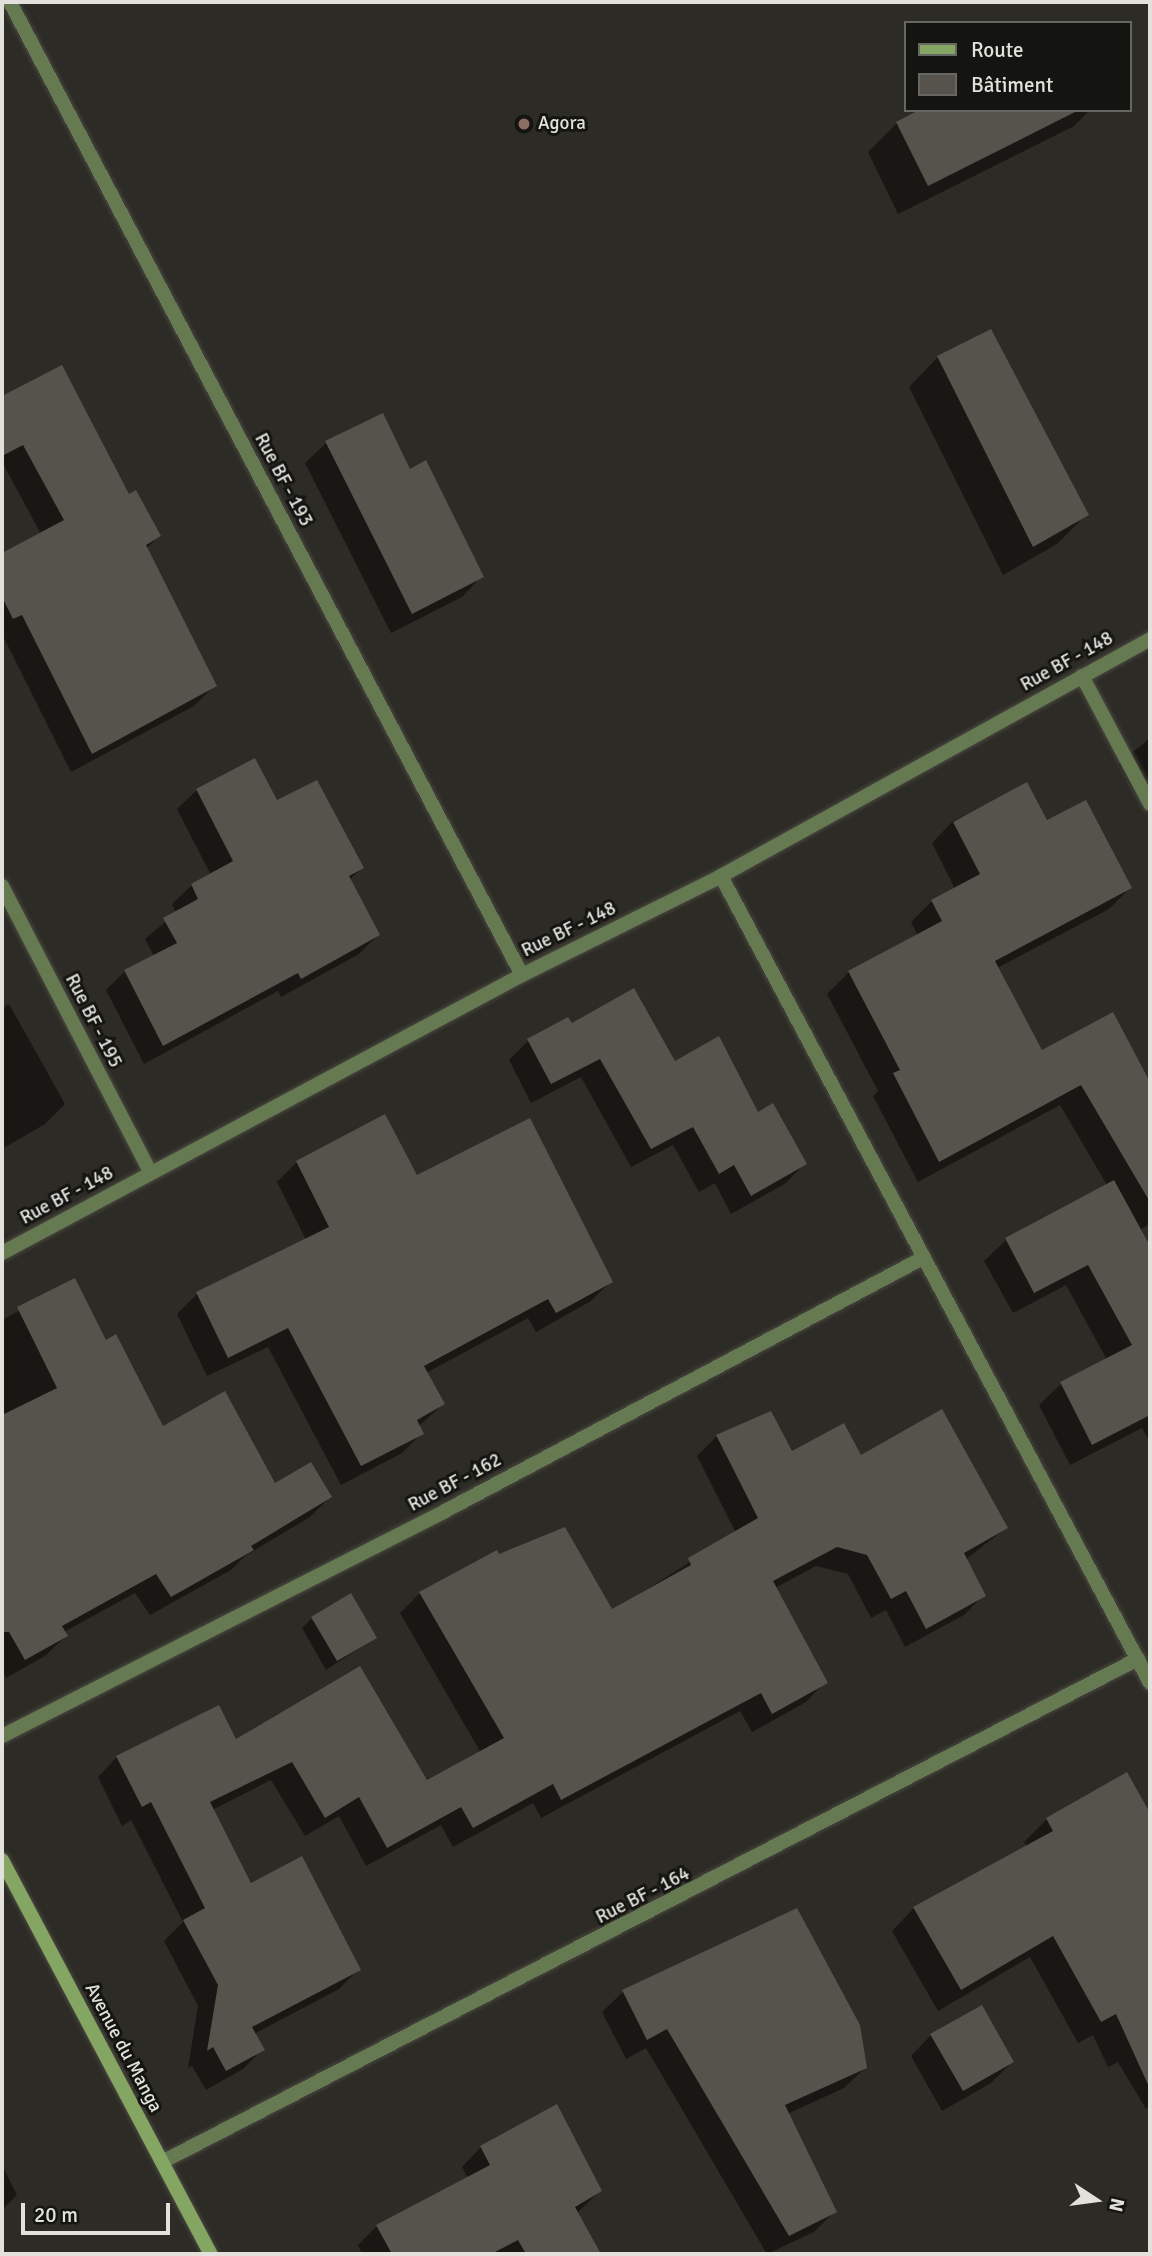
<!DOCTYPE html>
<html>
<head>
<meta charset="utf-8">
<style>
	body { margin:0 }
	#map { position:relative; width:1152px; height:2256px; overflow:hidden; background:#2d2b25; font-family:Signika,sans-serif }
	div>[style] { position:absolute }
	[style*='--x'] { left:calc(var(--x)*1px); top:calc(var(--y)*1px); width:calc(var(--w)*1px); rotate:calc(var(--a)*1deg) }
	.shadow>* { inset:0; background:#0007 }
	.building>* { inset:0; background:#55534c }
	.roads { filter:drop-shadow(0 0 2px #4a4842) drop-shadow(0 0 2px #4a4842) }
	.street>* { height:14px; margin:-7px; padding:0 7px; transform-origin:7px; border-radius:7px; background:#657a50 }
	.secondary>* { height:14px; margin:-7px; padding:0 7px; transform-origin:7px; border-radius:7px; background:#85a663 }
	.dots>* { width:19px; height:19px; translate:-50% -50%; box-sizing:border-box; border:4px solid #141411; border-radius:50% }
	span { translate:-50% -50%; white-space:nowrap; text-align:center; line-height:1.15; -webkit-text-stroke:6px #141411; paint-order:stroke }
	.poi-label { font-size:19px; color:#e2e1dc }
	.left { translate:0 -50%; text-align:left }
	.street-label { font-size:19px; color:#e2e1dc }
	.frame { position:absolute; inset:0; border:4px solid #e2e1dc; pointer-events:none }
	.legend { position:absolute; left:904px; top:21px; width:228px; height:91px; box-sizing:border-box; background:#141411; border:2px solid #666662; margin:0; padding:9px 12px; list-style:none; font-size:21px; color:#e2e1dc }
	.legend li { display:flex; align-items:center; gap:14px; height:35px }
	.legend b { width:35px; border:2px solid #666662 }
	.north { position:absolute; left:1061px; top:2165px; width:70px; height:70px; -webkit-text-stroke:5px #141411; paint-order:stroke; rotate:103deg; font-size:19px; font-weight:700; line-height:28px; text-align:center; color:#e2e1dc }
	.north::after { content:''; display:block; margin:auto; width:24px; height:32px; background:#e2e1dc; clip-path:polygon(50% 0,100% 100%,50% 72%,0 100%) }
	.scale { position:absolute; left:21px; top:2203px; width:149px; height:32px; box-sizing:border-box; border:4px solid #e2e1dc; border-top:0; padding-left:9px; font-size:21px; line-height:24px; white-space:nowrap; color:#e2e1dc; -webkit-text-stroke:5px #141411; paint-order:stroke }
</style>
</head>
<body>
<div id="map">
	<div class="shadow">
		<div style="clip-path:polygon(923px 110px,1090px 110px,1074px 126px,898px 214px,868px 152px,897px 123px)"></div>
		<div style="clip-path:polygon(938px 357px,1086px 515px,1057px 544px,1003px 575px,909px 387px)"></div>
		<div style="clip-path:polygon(61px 367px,128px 497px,159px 536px,146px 549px,214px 686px,194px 706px,71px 772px,2px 634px,2px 555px,41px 534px,2px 462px,2px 398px)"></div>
		<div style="clip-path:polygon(326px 443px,409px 471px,482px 576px,462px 597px,391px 633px,305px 463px)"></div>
		<div style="clip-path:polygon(1150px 738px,1150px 817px,1118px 764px)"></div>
		<div style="clip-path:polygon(1026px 785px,1046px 822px,1130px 888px,1109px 909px,997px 968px,1041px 1053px,1112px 1014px,1150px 1086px,1150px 1224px,1139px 1230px,1150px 1250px,1150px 1442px,1142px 1428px,1070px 1465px,1039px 1405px,1061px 1384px,1107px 1360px,1066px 1285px,1013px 1313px,984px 1261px,1006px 1240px,1107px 1185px,1060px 1105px,918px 1182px,873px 1096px,878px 1091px,827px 994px,849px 972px,918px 936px,911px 922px,932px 901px,955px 889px,932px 843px,953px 821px)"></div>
		<div style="clip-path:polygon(197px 790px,277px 802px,362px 868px,349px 880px,378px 935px,359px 954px,281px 997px,278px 991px,144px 1064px,106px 990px,125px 971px,154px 956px,145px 939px,176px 913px,172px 904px,192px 885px,211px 875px,177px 809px)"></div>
		<div style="clip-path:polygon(9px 1004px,65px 1104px,45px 1124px,2px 1149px,2px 1008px)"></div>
		<div style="clip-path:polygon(568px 1019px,571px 1025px,674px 1064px,757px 1114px,805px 1163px,786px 1183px,731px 1214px,715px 1183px,699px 1192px,673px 1145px,631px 1167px,581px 1077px,531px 1103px,509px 1060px,528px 1041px)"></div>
		<div style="clip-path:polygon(297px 1162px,417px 1178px,611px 1281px,591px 1301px,536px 1332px,528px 1318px,426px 1373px,443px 1404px,418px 1427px,422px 1433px,402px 1453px,341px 1485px,268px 1347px,207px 1376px,177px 1314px,197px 1294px,306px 1240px,277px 1182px)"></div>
		<div style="clip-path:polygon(74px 1281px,105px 1342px,162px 1428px,275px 1486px,330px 1497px,310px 1517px,245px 1556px,231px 1570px,150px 1615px,135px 1593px,64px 1632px,66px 1636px,45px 1656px,6px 1678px,2px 1670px,2px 1320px)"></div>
		<div style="clip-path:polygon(717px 1436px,791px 1453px,860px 1457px,1006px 1528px,965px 1560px,984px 1595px,964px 1615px,905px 1647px,886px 1610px,871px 1618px,848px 1574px,816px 1566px,775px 1588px,825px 1682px,806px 1702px,752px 1732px,740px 1711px,541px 1818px,533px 1803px,453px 1847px,441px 1825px,366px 1866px,339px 1816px,305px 1836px,271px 1780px,212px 1810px,251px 1885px,359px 1969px,339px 1989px,254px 2034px,263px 2049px,243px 2069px,206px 2090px,192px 2066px,188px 2068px,198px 2006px,164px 1941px,183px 1922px,131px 1820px,122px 1826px,98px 1777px,117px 1757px,235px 1741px,426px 1782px,481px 1753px,400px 1613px,420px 1593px,498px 1556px,611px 1612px,736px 1533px,697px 1456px)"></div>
		<div style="clip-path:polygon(312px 1618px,375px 1638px,326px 1670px,302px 1628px)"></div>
		<div style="clip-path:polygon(1126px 1774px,1150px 1817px,1150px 2104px,1146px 2109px,1118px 2062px,1108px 2067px,1093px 2035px,1078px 2043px,1030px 1957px,938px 2011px,892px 1931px,914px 1908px,1027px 1847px,1024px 1842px,1047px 1819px)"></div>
		<div style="clip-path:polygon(796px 1910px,865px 2068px,844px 2088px,787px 2114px,835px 2211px,814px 2232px,767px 2254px,646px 2048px,626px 2059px,602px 2012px,623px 1992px)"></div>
		<div style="clip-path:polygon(931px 2035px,1012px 2062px,991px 2083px,942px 2111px,911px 2056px)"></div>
		<div style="clip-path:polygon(481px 2147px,600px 2191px,577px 2213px,599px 2254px,481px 2254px,467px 2230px,456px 2235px,463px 2254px,362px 2254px,358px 2245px,377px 2226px,468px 2178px,462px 2167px)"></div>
		<div style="clip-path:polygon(2px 2165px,17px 2195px,2px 2210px)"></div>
	</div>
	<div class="building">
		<div style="clip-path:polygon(919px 110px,1079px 110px,928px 186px,896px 122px)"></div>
		<div style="clip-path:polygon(991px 329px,1089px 515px,1033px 547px,937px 356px)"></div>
		<div style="clip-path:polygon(62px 365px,129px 494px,136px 490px,161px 536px,146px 545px,217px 686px,92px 754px,22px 615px,13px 619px,2px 597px,2px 553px,64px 520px,23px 445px,2px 456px,2px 396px)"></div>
		<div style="clip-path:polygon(383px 413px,410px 469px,426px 460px,484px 577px,412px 614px,325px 441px)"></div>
		<div style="clip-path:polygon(255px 758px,277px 800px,317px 780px,364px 868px,349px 876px,380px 935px,301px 979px,298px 973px,163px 1046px,124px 970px,177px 943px,163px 918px,198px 899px,191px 884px,233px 861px,196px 789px)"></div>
		<div style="clip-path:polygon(1027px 782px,1047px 820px,1086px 800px,1132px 888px,995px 961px,1042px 1050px,1113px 1012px,1150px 1082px,1150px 1202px,1081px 1085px,939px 1162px,893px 1073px,900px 1070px,848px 971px,942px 921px,931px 900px,980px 874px,953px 822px)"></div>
		<div style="clip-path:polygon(634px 988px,675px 1061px,719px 1036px,758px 1112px,773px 1103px,807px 1164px,751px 1196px,734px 1165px,719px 1174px,693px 1127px,651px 1149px,600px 1059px,551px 1084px,527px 1039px,568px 1017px,572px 1023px)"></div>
		<div style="clip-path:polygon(385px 1114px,417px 1175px,530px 1118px,613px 1282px,556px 1313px,548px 1299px,424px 1366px,445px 1404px,417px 1420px,424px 1434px,361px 1466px,288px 1328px,228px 1358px,196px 1292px,329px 1227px,296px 1161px)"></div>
		<div style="clip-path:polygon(1114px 1180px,1150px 1246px,1150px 1415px,1092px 1445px,1060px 1382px,1132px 1345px,1088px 1265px,1034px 1293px,1005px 1238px)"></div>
		<div style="clip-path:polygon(75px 1278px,106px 1340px,116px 1334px,163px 1426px,225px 1391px,275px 1483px,311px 1462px,332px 1497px,251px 1546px,254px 1550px,171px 1597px,156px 1574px,62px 1626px,68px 1636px,25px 1660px,9px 1632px,2px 1632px,2px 1415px,57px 1388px,17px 1307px)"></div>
		<div style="clip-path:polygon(942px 1409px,1008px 1528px,964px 1553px,986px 1596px,926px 1629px,906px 1591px,891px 1599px,867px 1555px,837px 1547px,773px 1581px,828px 1683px,772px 1714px,761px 1693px,561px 1800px,553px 1784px,473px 1828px,461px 1807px,387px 1848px,359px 1797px,325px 1818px,292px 1762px,210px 1802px,251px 1883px,302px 1856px,361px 1970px,252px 2027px,265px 2050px,226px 2071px,213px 2047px,207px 2051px,218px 1985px,183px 1920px,205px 1908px,151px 1802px,142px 1807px,116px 1756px,219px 1705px,236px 1739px,360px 1666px,427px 1780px,504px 1738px,419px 1592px,497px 1550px,499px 1554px,565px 1527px,612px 1609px,691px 1565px,688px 1558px,758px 1518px,716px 1435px,771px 1411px,792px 1451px,844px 1423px,861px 1455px)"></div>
		<div style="clip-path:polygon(351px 1593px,377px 1638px,337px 1661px,311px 1617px)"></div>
		<div style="clip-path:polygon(1127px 1772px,1150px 1813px,1150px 2089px,1116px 2014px,1101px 2022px,1053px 1936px,961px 1990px,913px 1907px,1053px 1831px,1046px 1818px)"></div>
		<div style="clip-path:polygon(797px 1908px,860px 2025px,867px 2068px,785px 2105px,837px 2212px,789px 2236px,667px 2029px,647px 2040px,622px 1990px)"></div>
		<div style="clip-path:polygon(982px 2005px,1014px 2062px,963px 2091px,930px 2034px)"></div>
		<div style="clip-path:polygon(557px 2104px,602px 2191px,575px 2207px,601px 2254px,526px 2254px,518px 2240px,491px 2254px,392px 2254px,376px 2225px,490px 2165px,480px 2146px)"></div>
	</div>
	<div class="roads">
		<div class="street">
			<div style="--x:10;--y:2;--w:1099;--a:62.25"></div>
			<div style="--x:1082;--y:676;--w:145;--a:62"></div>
			<div style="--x:721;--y:876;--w:914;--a:62"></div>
			<div style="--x:2;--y:886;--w:323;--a:62.6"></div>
			<div style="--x:2;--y:1253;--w:590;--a:-28.13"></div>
			<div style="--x:522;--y:975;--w:222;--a:-26.4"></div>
			<div style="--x:721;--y:876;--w:490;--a:-28.9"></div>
			<div style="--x:2;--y:1736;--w:497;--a:-26.9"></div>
			<div style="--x:445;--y:1511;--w:541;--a:-27.89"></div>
			<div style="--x:162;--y:2162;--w:1098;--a:-27.27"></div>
		</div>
		<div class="secondary">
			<div style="--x:2;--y:1860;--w:446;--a:62.1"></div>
		</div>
	</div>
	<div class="dots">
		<div style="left:524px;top:124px;background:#8d6e63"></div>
	</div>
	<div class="poi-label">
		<span class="left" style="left:538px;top:124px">Agora</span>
	</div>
	<div class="street-label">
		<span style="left:283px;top:480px;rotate:62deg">Rue BF - 193</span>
		<span style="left:1067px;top:662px;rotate:-29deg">Rue BF - 148</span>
		<span style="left:569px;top:930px;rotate:-26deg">Rue BF - 148</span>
		<span style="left:93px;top:1021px;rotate:63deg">Rue BF - 195</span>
		<span style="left:67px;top:1196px;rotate:-28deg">Rue BF - 148</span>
		<span style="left:455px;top:1483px;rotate:-28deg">Rue BF - 162</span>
		<span style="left:643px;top:1896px;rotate:-27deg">Rue BF - 164</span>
		<span style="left:123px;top:2048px;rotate:62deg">Avenue du Manga</span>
	</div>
	<div class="frame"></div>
	<ul class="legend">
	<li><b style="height:9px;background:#85a663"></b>Route</li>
	<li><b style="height:19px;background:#55534c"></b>Bâtiment</li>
	</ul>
	<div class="north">N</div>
	<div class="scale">20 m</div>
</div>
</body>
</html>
